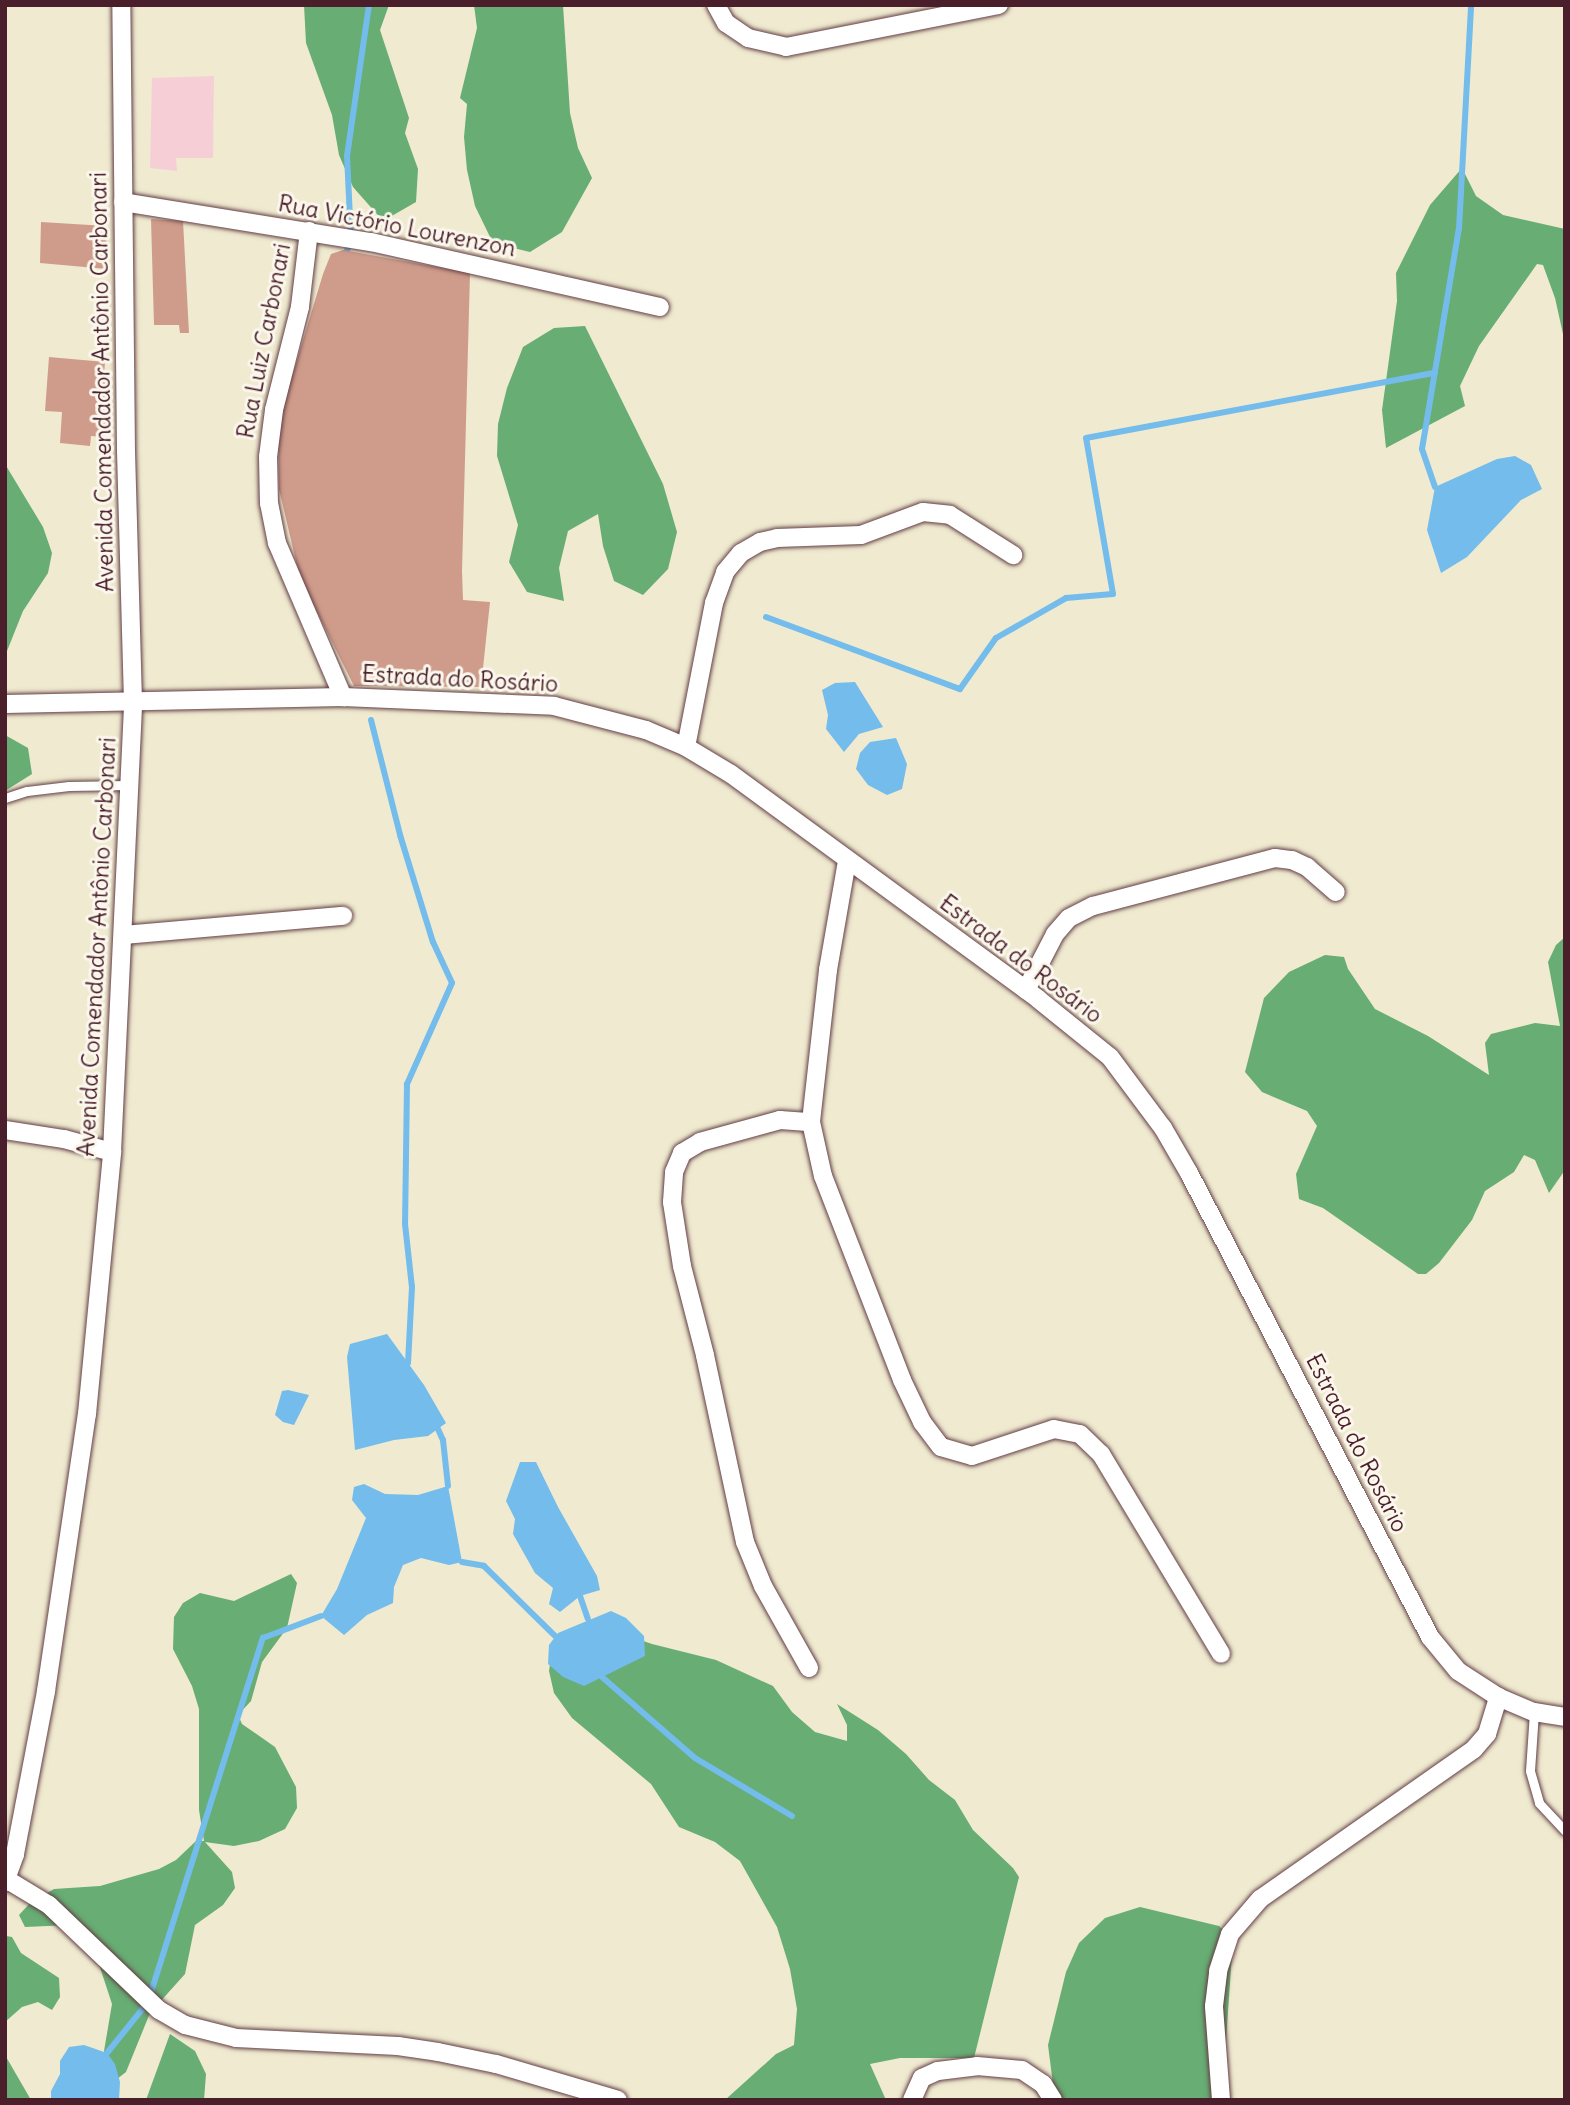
<!DOCTYPE html>
<html>
<head>
<meta charset="utf-8">
<style>
	body { margin:0 }
	#map { position:relative; width:1570px; height:2105px; overflow:hidden; background:#efead0; font-family:Delius,sans-serif }
	div>[style] { position:absolute }
	[style*='--x'] { left:calc(var(--x)*1px); top:calc(var(--y)*1px); width:calc(var(--w)*1px); rotate:calc(var(--a)*1deg) }
	.built>* { inset:0; background:#f6cfd6 }
	.forest>* { inset:0; background:#67ad74 }
	.water>* { inset:0; background:#73bceb }
	.stream>* { height:6px; margin:-3px; padding:0 3px; transform-origin:3px; border-radius:3px; background:#73bceb }
	.building>* { inset:0; background:#cf9c8b }
	.roads { filter:drop-shadow(0 0 2px #633d44) drop-shadow(0 0 2px #633d44) }
	.service>* { height:9px; margin:-4.5px; padding:0 4.5px; transform-origin:4.5px; border-radius:4.5px; background:#fff }
	.minor>* { height:18px; margin:-9px; padding:0 9px; transform-origin:9px; border-radius:9px; background:#fff }
	span { translate:-50% -50%; white-space:nowrap; text-align:center; line-height:1.15; -webkit-text-stroke:6px #fbf7ec; paint-order:stroke }
	.street-label { font-size:23px; color:#4a1f2b }
	.frame { position:absolute; inset:0; border:7px solid #4a1f2b; pointer-events:none }
</style>
</head>
<body>
<div id="map">
	<div class="built">
		<div style="clip-path:polygon(214px 76px,213px 158px,176px 158px,177px 171px,150px 168px,152px 78px)"></div>
	</div>
	<div class="forest">
		<div style="clip-path:polygon(304px 5px,389px 5px,380px 30px,409px 118px,405px 133px,418px 169px,416px 202px,383px 221px,353px 187px,339px 155px,332px 115px,306px 43px)"></div>
		<div style="clip-path:polygon(474px 5px,563px 5px,570px 113px,578px 148px,592px 178px,562px 232px,530px 252px,493px 243px,475px 206px,467px 170px,464px 137px,467px 104px,460px 98px,477px 28px)"></div>
		<div style="clip-path:polygon(1462px 168px,1476px 196px,1503px 215px,1565px 229px,1565px 343px,1555px 298px,1543px 265px,1537px 264px,1479px 346px,1460px 386px,1465px 406px,1386px 448px,1382px 410px,1397px 301px,1396px 273px,1430px 205px)"></div>
		<div style="clip-path:polygon(585px 326px,663px 484px,677px 532px,668px 569px,643px 595px,614px 581px,603px 546px,598px 514px,568px 531px,559px 568px,564px 601px,527px 592px,509px 562px,518px 525px,497px 456px,498px 424px,507px 388px,523px 347px,554px 328px)"></div>
		<div style="clip-path:polygon(5px 464px,43px 527px,52px 553px,48px 573px,23px 611px,5px 656px)"></div>
		<div style="clip-path:polygon(5px 735px,28px 748px,32px 774px,5px 791px)"></div>
		<div style="clip-path:polygon(1565px 937px,1565px 1170px,1549px 1193px,1535px 1160px,1524px 1155px,1514px 1172px,1485px 1191px,1472px 1220px,1439px 1263px,1426px 1274px,1418px 1274px,1323px 1208px,1299px 1199px,1296px 1174px,1317px 1126px,1307px 1111px,1262px 1092px,1245px 1072px,1264px 998px,1289px 972px,1325px 955px,1344px 957px,1348px 969px,1375px 1009px,1428px 1036px,1489px 1075px,1485px 1043px,1491px 1034px,1535px 1023px,1560px 1026px,1548px 962px,1556px 945px)"></div>
		<div style="clip-path:polygon(291px 1574px,297px 1583px,287px 1628px,262px 1662px,251px 1701px,238px 1715px,242px 1724px,275px 1747px,296px 1787px,297px 1808px,285px 1829px,259px 1841px,234px 1846px,205px 1842px,232px 1872px,235px 1888px,223px 1905px,195px 1925px,185px 1974px,150px 2013px,126px 2072px,117px 2079px,104px 2051px,112px 2004px,92px 1943px,70px 1925px,25px 1927px,19px 1915px,31px 1902px,54px 1889px,100px 1886px,159px 1869px,176px 1860px,196px 1841px,204px 1841px,199px 1810px,199px 1709px,192px 1686px,173px 1649px,174px 1617px,183px 1603px,200px 1593px,234px 1601px)"></div>
		<div style="clip-path:polygon(620px 1633px,652px 1644px,716px 1660px,773px 1686px,792px 1712px,815px 1732px,847px 1741px,847px 1725px,837px 1704px,878px 1730px,906px 1754px,929px 1780px,955px 1800px,973px 1830px,1013px 1868px,1019px 1877px,974px 2058px,900px 2058px,870px 2064px,886px 2100px,725px 2100px,776px 2054px,794px 2045px,797px 2009px,790px 1969px,777px 1927px,740px 1861px,715px 1842px,679px 1827px,651px 1784px,572px 1718px,554px 1693px,549px 1671px,552px 1651px)"></div>
		<div style="clip-path:polygon(1140px 1907px,1219px 1926px,1233px 1939px,1222px 2100px,1055px 2100px,1048px 2045px,1066px 1972px,1079px 1943px,1105px 1918px)"></div>
		<div style="clip-path:polygon(6px 1936px,12px 1937px,21px 1953px,59px 1978px,60px 1997px,52px 2010px,38px 2002px,22px 2007px,5px 2022px)"></div>
		<div style="clip-path:polygon(170px 2034px,195px 2051px,206px 2074px,204px 2100px,146px 2100px)"></div>
		<div style="clip-path:polygon(5px 2055px,31px 2100px,5px 2100px)"></div>
	</div>
	<div class="water">
		<div style="clip-path:polygon(1515px 456px,1531px 465px,1542px 489px,1521px 500px,1467px 557px,1441px 573px,1427px 530px,1435px 487px,1497px 459px)"></div>
		<div style="clip-path:polygon(855px 682px,883px 727px,859px 734px,844px 752px,826px 729px,828px 715px,822px 690px,835px 683px)"></div>
		<div style="clip-path:polygon(896px 738px,907px 764px,902px 789px,887px 795px,868px 785px,856px 769px,860px 753px,870px 742px)"></div>
		<div style="clip-path:polygon(387px 1334px,424px 1385px,446px 1423px,428px 1436px,394px 1440px,355px 1450px,347px 1357px,350px 1344px)"></div>
		<div style="clip-path:polygon(288px 1390px,309px 1395px,294px 1425px,283px 1422px,275px 1415px,282px 1391px)"></div>
		<div style="clip-path:polygon(520px 1462px,536px 1462px,558px 1507px,597px 1576px,600px 1590px,580px 1596px,560px 1612px,549px 1604px,553px 1588px,535px 1573px,513px 1534px,515px 1519px,506px 1501px)"></div>
		<div style="clip-path:polygon(364px 1484px,385px 1494px,418px 1495px,448px 1486px,462px 1562px,449px 1565px,421px 1558px,403px 1565px,394px 1587px,393px 1603px,367px 1615px,344px 1635px,321px 1616px,337px 1589px,366px 1518px,352px 1500px,354px 1487px)"></div>
		<div style="clip-path:polygon(611px 1611px,626px 1618px,644px 1636px,645px 1656px,584px 1686px,563px 1677px,548px 1664px,549px 1645px,558px 1633px)"></div>
		<div style="clip-path:polygon(84px 2045px,107px 2053px,115px 2064px,120px 2082px,119px 2100px,51px 2100px,51px 2091px,60px 2074px,60px 2061px,69px 2047px)"></div>
	</div>
	<div class="stream">
		<div style="--x:344;--y:258;--w:19;--a:-69"></div>
		<div style="--x:351;--y:240;--w:84;--a:-92.7"></div>
		<div style="--x:347;--y:156;--w:153;--a:-81.7"></div>
		<div style="--x:1435;--y:487;--w:40;--a:-108.9"></div>
		<div style="--x:1422;--y:449;--w:223;--a:-80.5"></div>
		<div style="--x:1459;--y:229;--w:224;--a:-86.9"></div>
		<div style="--x:766;--y:617;--w:207;--a:20.4"></div>
		<div style="--x:960;--y:689;--w:62;--a:-54.8"></div>
		<div style="--x:996;--y:638;--w:81;--a:-29.7"></div>
		<div style="--x:1066;--y:598;--w:47;--a:-4.9"></div>
		<div style="--x:1113;--y:594;--w:158;--a:-99.8"></div>
		<div style="--x:1086;--y:438;--w:355;--a:-10.6"></div>
		<div style="--x:371;--y:720;--w:119;--a:75.8"></div>
		<div style="--x:400;--y:835;--w:112;--a:72.9"></div>
		<div style="--x:433;--y:942;--w:45;--a:65.1"></div>
		<div style="--x:452;--y:983;--w:111;--a:114"></div>
		<div style="--x:407;--y:1084;--w:140;--a:90.8"></div>
		<div style="--x:405;--y:1224;--w:63;--a:83.7"></div>
		<div style="--x:412;--y:1287;--w:76;--a:93"></div>
		<div style="--x:438;--y:1429;--w:12;--a:66"></div>
		<div style="--x:443;--y:1440;--w:46;--a:83.8"></div>
		<div style="--x:462;--y:1562;--w:22;--a:10"></div>
		<div style="--x:484;--y:1566;--w:100;--a:44.6"></div>
		<div style="--x:580;--y:1596;--w:24;--a:71"></div>
		<div style="--x:602;--y:1677;--w:123;--a:41.1"></div>
		<div style="--x:695;--y:1758;--w:113;--a:30.9"></div>
		<div style="--x:107;--y:2053;--w:65;--a:-51.2"></div>
		<div style="--x:148;--y:2002;--w:382;--a:-72.5"></div>
		<div style="--x:263;--y:1638;--w:62;--a:-20.8"></div>
	</div>
	<div class="building">
		<div style="clip-path:polygon(151px 219px,183px 221px,189px 333px,180px 333px,179px 325px,154px 325px)"></div>
		<div style="clip-path:polygon(41px 222px,106px 226px,107px 269px,40px 263px)"></div>
		<div style="clip-path:polygon(343px 250px,470px 273px,462px 571px,463px 600px,490px 602px,481px 687px,354px 686px,300px 578px,279px 489px,278px 423px,323px 274px,331px 254px)"></div>
		<div style="clip-path:polygon(49px 357px,105px 362px,104px 375px,109px 375px,104px 437px,91px 436px,90px 446px,60px 443px,62px 412px,45px 411px)"></div>
	</div>
	<div class="roads">
		<div class="service">
			<div style="--x:5;--y:798;--w:23;--a:-18"></div>
			<div style="--x:27;--y:791;--w:42;--a:-6.8"></div>
			<div style="--x:69;--y:786;--w:59;--a:-1"></div>
			<div style="--x:1534;--y:1712;--w:59;--a:93.9"></div>
			<div style="--x:1530;--y:1771;--w:33;--a:74"></div>
			<div style="--x:1539;--y:1803;--w:38;--a:47"></div>
		</div>
		<div class="minor">
			<div style="--x:716;--y:5;--w:21;--a:61"></div>
			<div style="--x:726;--y:23;--w:27;--a:34"></div>
			<div style="--x:748;--y:38;--w:39;--a:13"></div>
			<div style="--x:786;--y:47;--w:217;--a:-11.2"></div>
			<div style="--x:123;--y:202;--w:251;--a:9.2"></div>
			<div style="--x:371;--y:242;--w:296;--a:12.7"></div>
			<div style="--x:309;--y:231;--w:77;--a:96.8"></div>
			<div style="--x:300;--y:307;--w:106;--a:104.2"></div>
			<div style="--x:274;--y:410;--w:47;--a:97.3"></div>
			<div style="--x:268;--y:457;--w:46;--a:88.8"></div>
			<div style="--x:269;--y:503;--w:41;--a:78.7"></div>
			<div style="--x:277;--y:543;--w:168;--a:66.8"></div>
			<div style="--x:5;--y:704;--w:338;--a:-1.2"></div>
			<div style="--x:343;--y:697;--w:211;--a:2.4"></div>
			<div style="--x:554;--y:706;--w:95;--a:14.6"></div>
			<div style="--x:646;--y:730;--w:43;--a:23"></div>
			<div style="--x:686;--y:747;--w:52;--a:31"></div>
			<div style="--x:731;--y:774;--w:381;--a:36.2"></div>
			<div style="--x:1038;--y:999;--w:92;--a:38.9"></div>
			<div style="--x:1110;--y:1057;--w:89;--a:53.3"></div>
			<div style="--x:1163;--y:1128;--w:52;--a:60"></div>
			<div style="--x:1189;--y:1173;--w:523;--a:62.55"></div>
			<div style="--x:1430;--y:1637;--w:44;--a:50.5"></div>
			<div style="--x:1458;--y:1671;--w:48;--a:33"></div>
			<div style="--x:1498;--y:1697;--w:39;--a:23"></div>
			<div style="--x:1534;--y:1712;--w:31;--a:9"></div>
			<div style="--x:686;--y:747;--w:147;--a:-79"></div>
			<div style="--x:714;--y:603;--w:33;--a:-70"></div>
			<div style="--x:725;--y:572;--w:25;--a:-50"></div>
			<div style="--x:741;--y:553;--w:22;--a:-30"></div>
			<div style="--x:760;--y:542;--w:17;--a:-13"></div>
			<div style="--x:777;--y:538;--w:84;--a:-2"></div>
			<div style="--x:861;--y:535;--w:66;--a:-20.4"></div>
			<div style="--x:923;--y:512;--w:27;--a:6"></div>
			<div style="--x:950;--y:515;--w:75;--a:32.4"></div>
			<div style="--x:847;--y:861;--w:111;--a:99.9"></div>
			<div style="--x:828;--y:970;--w:153;--a:96.4"></div>
			<div style="--x:811;--y:1122;--w:55;--a:77.5"></div>
			<div style="--x:823;--y:1176;--w:219;--a:68.8"></div>
			<div style="--x:902;--y:1380;--w:47;--a:64.5"></div>
			<div style="--x:922;--y:1422;--w:31;--a:53"></div>
			<div style="--x:941;--y:1447;--w:32;--a:16"></div>
			<div style="--x:972;--y:1456;--w:86;--a:-18.2"></div>
			<div style="--x:1054;--y:1429;--w:26;--a:11"></div>
			<div style="--x:1080;--y:1434;--w:29;--a:44"></div>
			<div style="--x:1101;--y:1454;--w:233;--a:59"></div>
			<div style="--x:124;--y:935;--w:220;--a:-5"></div>
			<div style="--x:1026;--y:990;--w:63;--a:-62.6"></div>
			<div style="--x:1055;--y:934;--w:21;--a:-49"></div>
			<div style="--x:1069;--y:918;--w:27;--a:-27"></div>
			<div style="--x:1093;--y:906;--w:188;--a:-14.8"></div>
			<div style="--x:1275;--y:858;--w:17;--a:7"></div>
			<div style="--x:1292;--y:860;--w:17;--a:25"></div>
			<div style="--x:1307;--y:867;--w:38;--a:41"></div>
			<div style="--x:5;--y:1130;--w:60;--a:8.7"></div>
			<div style="--x:64;--y:1139;--w:50;--a:15.2"></div>
			<div style="--x:809;--y:1668;--w:94;--a:-119.3"></div>
			<div style="--x:763;--y:1586;--w:48;--a:-112.2"></div>
			<div style="--x:745;--y:1542;--w:191;--a:-102.1"></div>
			<div style="--x:705;--y:1355;--w:92;--a:-104.5"></div>
			<div style="--x:682;--y:1266;--w:65;--a:-98.9"></div>
			<div style="--x:672;--y:1202;--w:30;--a:-86"></div>
			<div style="--x:674;--y:1172;--w:21;--a:-67"></div>
			<div style="--x:682;--y:1153;--w:21;--a:-31"></div>
			<div style="--x:700;--y:1142;--w:83;--a:-15.4"></div>
			<div style="--x:780;--y:1120;--w:31;--a:4"></div>
			<div style="--x:6;--y:1879;--w:50;--a:31.2"></div>
			<div style="--x:49;--y:1905;--w:152;--a:43.7"></div>
			<div style="--x:159;--y:2010;--w:30;--a:30"></div>
			<div style="--x:185;--y:2025;--w:53;--a:14.3"></div>
			<div style="--x:236;--y:2038;--w:162;--a:2.8"></div>
			<div style="--x:398;--y:2046;--w:40;--a:8.5"></div>
			<div style="--x:438;--y:2052;--w:59;--a:11.7"></div>
			<div style="--x:496;--y:2064;--w:127;--a:16.4"></div>
			<div style="--x:5;--y:1882;--w:30;--a:-70"></div>
			<div style="--x:15;--y:1854;--w:166;--a:-79.2"></div>
			<div style="--x:46;--y:1691;--w:280;--a:-81.6"></div>
			<div style="--x:87;--y:1414;--w:263;--a:-84.5"></div>
			<div style="--x:112;--y:1152;--w:450;--a:-87.3"></div>
			<div style="--x:133;--y:702;--w:251;--a:-91.6"></div>
			<div style="--x:126;--y:451;--w:446;--a:-90.6"></div>
			<div style="--x:912;--y:2100;--w:24;--a:-66"></div>
			<div style="--x:922;--y:2078;--w:17;--a:-24"></div>
			<div style="--x:938;--y:2071;--w:39;--a:-7"></div>
			<div style="--x:977;--y:2066;--w:45;--a:5.1"></div>
			<div style="--x:1022;--y:2070;--w:25;--a:34"></div>
			<div style="--x:1043;--y:2084;--w:19;--a:58"></div>
			<div style="--x:1221;--y:2100;--w:94;--a:-94.3"></div>
			<div style="--x:1214;--y:2006;--w:35;--a:-83"></div>
			<div style="--x:1218;--y:1971;--w:39;--a:-72"></div>
			<div style="--x:1230;--y:1934;--w:46;--a:-49.4"></div>
			<div style="--x:1260;--y:1899;--w:261;--a:-35"></div>
			<div style="--x:1474;--y:1749;--w:20;--a:-49"></div>
			<div style="--x:1487;--y:1734;--w:39;--a:-73"></div>
		</div>
	</div>
	<div class="street-label">
		<span style="left:397px;top:226px;rotate:11deg">Rua Victório Lourenzon</span>
		<span style="left:264px;top:341px;rotate:-79deg">Rua Luiz Carbonari</span>
		<span style="left:102px;top:382px;rotate:-91deg">Avenida Comendador Antônio Carbonari</span>
		<span style="left:460px;top:679px;rotate:3deg">Estrada do Rosário</span>
		<span style="left:97px;top:947px;rotate:-87deg">Avenida Comendador Antônio Carbonari</span>
		<span style="left:1021px;top:959px;rotate:37deg">Estrada do Rosário</span>
		<span style="left:1357px;top:1443px;rotate:63deg">Estrada do Rosário</span>
	</div>
	<div class="frame"></div>
</div>
</body>
</html>
